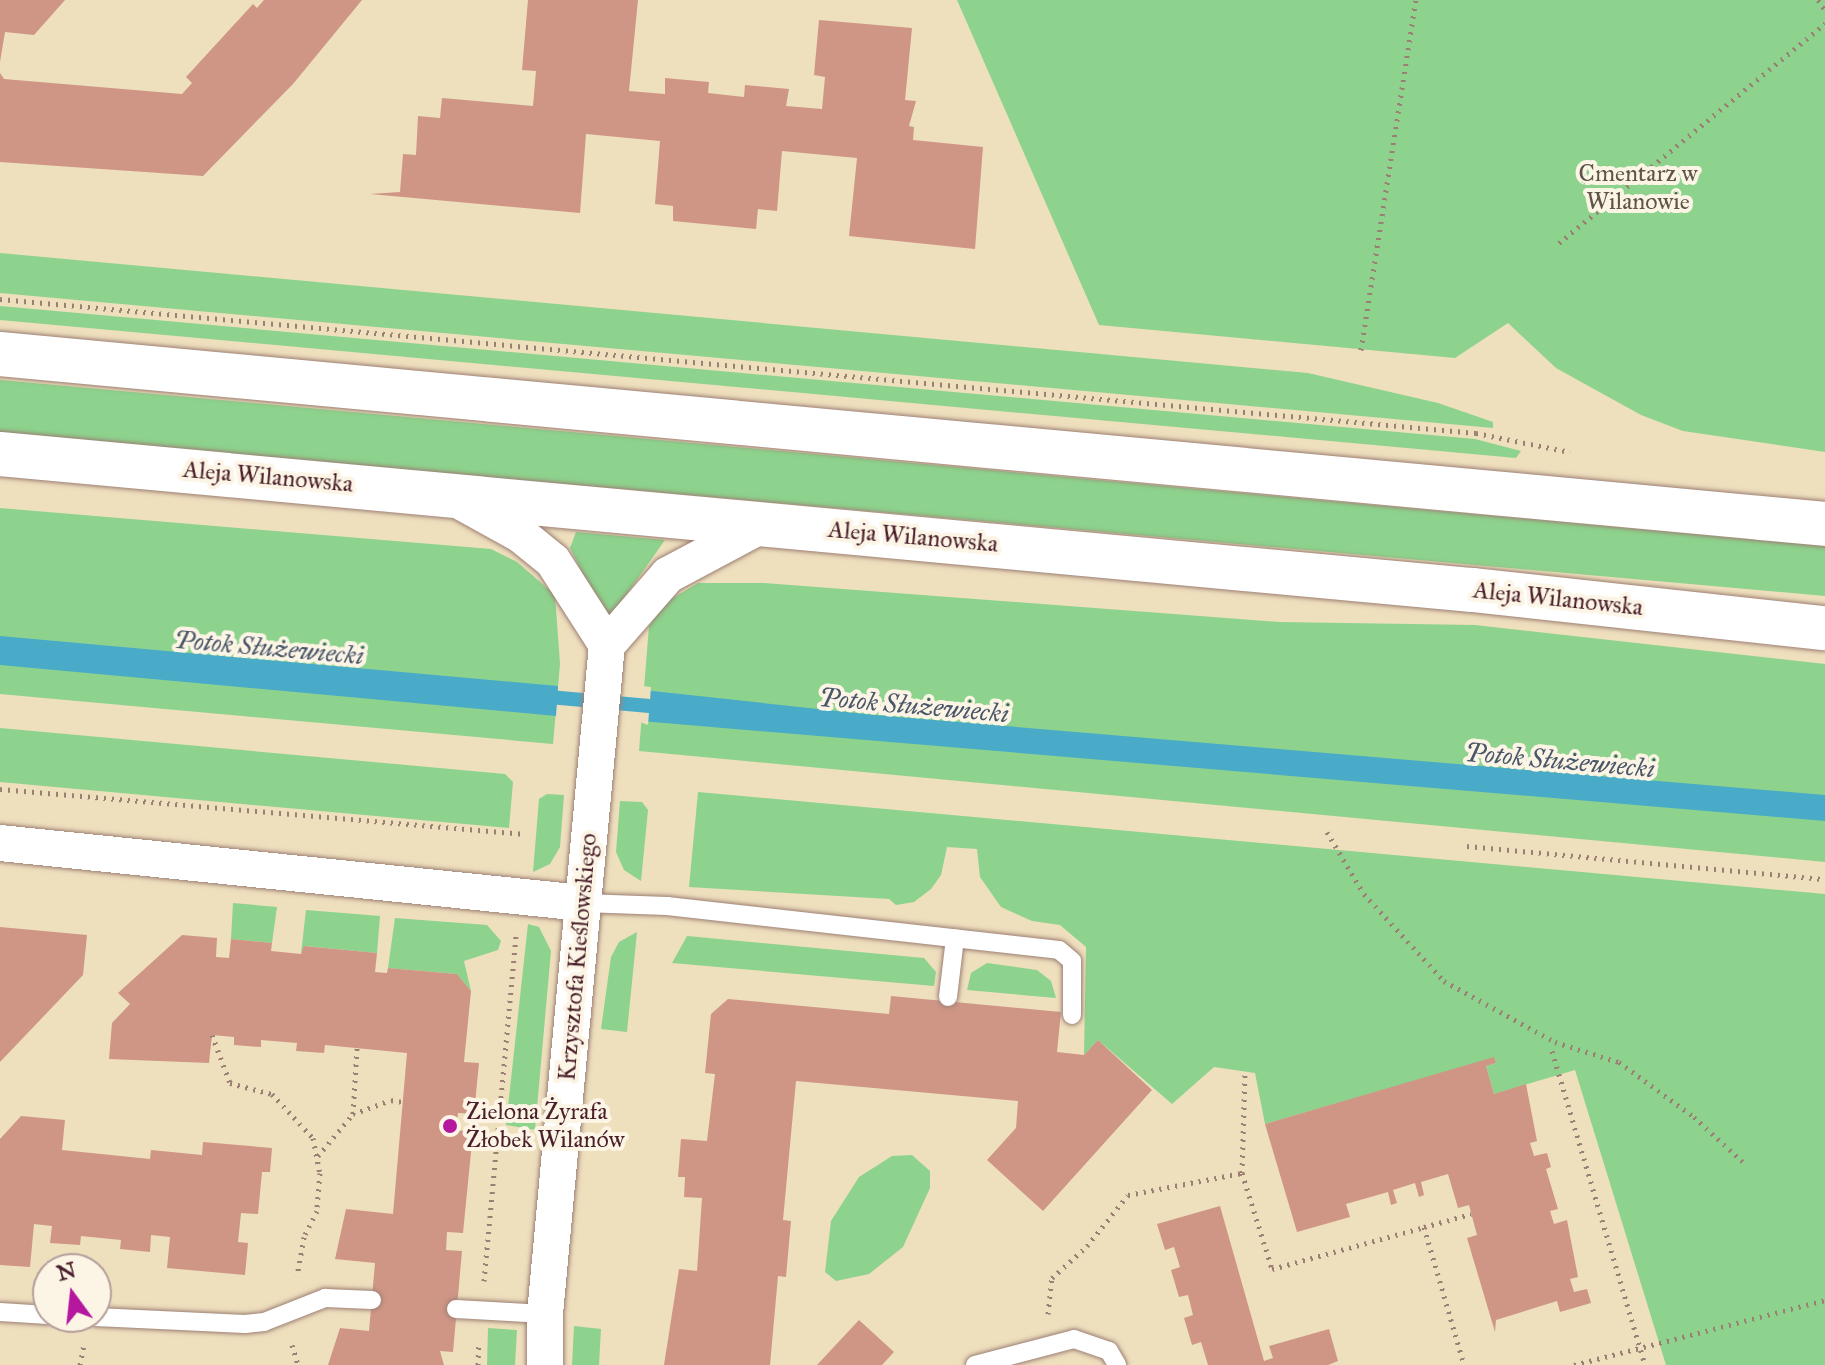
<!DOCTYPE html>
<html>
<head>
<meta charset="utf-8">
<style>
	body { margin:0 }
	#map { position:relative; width:1825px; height:1365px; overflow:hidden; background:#eedfbd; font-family:"IM FELL Great Primer",serif }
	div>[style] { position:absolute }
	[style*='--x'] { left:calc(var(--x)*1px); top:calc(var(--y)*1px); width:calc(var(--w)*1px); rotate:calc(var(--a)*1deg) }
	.green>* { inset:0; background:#8dd38d }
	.water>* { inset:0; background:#49abc8 }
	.pier>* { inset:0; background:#eedfbd }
	.stream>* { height:14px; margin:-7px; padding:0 7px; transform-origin:7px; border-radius:7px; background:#49abc8 }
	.building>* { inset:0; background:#cf9686 }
	.path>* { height:5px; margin-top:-2.5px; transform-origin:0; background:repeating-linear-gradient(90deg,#9c7f74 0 2px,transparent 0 8px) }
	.roads { filter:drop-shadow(0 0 2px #9c7f74) drop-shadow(0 0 2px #9c7f74) }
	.lane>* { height:18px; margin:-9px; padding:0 9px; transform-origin:9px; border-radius:9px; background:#fff }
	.street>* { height:36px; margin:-18px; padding:0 18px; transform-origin:18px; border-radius:18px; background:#fff }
	.secondary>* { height:44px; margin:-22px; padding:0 22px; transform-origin:22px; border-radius:22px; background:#fff }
	.dots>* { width:22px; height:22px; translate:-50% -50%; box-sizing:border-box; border:4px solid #fcf5e5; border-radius:50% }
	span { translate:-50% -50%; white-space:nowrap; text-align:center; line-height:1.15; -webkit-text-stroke:8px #fcf5e5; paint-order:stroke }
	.park-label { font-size:24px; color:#5e5548 }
	.street-label { font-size:24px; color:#4a1f2b }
	.poi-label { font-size:24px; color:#4a1f2b }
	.left { translate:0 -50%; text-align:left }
	.water-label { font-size:26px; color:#4a576a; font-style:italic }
	.north { position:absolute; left:32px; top:1253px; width:80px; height:80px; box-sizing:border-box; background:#fcf5e5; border:2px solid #b59f9b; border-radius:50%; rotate:345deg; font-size:22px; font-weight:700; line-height:32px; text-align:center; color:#4a1f2b }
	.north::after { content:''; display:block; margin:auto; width:28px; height:36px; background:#b5179e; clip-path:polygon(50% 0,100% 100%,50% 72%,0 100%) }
</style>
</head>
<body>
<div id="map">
	<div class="green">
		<div style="clip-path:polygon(957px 0,1825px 0,1825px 452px,1683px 431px,1641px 415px,1556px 368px,1508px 323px,1455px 358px,1099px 325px)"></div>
		<div style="clip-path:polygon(0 253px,1308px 373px,1438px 403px,1493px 422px,1493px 428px,0 293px)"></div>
		<div style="clip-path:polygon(0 306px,1475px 439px,1521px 451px,1516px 458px,0 320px)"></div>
		<div style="clip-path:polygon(0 380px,1825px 546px,1825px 596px,0 434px)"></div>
		<div style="clip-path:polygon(0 508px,491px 549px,517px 562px,555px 595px,560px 664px,553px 744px,0 694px)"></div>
		<div style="clip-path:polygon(576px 532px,665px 540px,607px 622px,570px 548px)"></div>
		<div style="clip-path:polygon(698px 583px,764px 583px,1280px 622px,1475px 625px,1825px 664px,1825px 862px,639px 751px,649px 626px,668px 601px)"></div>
		<div style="clip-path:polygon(0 728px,505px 774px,513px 782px,509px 828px,0 782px)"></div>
		<div style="clip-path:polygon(698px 792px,1825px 894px,1825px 1365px,1666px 1365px,1575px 1070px,1494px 1094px,1486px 1066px,1496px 1063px,1494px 1058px,1265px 1124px,1255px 1073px,1214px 1067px,1172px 1104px,1098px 1040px,1084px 1055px,1086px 947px,1060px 925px,1032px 921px,1001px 907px,980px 877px,977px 849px,947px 847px,941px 875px,931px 889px,914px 902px,896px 905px,889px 899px,689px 887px)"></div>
		<div style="clip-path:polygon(547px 794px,564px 795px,560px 847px,550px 864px,533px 872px,539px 799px)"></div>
		<div style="clip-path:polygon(620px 801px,642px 802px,648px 810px,641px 881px,624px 870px,616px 852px)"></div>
		<div style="clip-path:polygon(233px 903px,277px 907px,272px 943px,231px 939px)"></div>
		<div style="clip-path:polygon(306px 910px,380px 916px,377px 953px,305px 946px,301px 954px)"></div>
		<div style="clip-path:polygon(395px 918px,487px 925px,501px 941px,498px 950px,464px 961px,471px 991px,457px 974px,388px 968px)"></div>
		<div style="clip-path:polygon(528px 924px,539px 927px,551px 951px,535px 1130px,506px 1125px)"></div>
		<div style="clip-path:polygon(637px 932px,627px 1032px,601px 1029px,611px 957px,619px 942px)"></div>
		<div style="clip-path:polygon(687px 936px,924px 958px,936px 972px,934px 986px,672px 963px)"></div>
		<div style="clip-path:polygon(987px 963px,1037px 970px,1051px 981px,1056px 998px,967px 990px,971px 973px)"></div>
		<div style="clip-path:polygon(912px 1155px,930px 1171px,930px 1188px,903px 1247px,869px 1274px,836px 1281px,825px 1272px,831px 1221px,859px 1177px,892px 1156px)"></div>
		<div style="clip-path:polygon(574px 1326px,601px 1329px,599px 1365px,572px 1365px)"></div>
		<div style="clip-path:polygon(488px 1328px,517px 1330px,515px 1365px,487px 1365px)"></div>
	</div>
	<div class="water">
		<div style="clip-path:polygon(0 636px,558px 686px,556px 716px,0 665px)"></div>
		<div style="clip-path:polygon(643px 690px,874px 715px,1825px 795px,1825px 821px,641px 721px)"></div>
	</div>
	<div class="pier">
		<div style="clip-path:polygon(642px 686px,651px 687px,648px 725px,637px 721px)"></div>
	</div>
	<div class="stream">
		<div style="--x:538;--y:696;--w:123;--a:5.1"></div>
	</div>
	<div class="building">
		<div style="clip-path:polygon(0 0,65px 0,34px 35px,5px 32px,0 62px)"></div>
		<div style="clip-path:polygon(264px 0,362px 0,293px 84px,203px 176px,0 162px,0 73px,4px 79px,182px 94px,192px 83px,186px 77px,253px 4px,257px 8px)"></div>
		<div style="clip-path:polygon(528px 0,638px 0,629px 91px,665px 94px,665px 78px,709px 82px,708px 93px,744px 97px,745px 85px,789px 89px,786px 106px,822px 109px,825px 77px,814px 75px,819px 20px,912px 28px,905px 100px,916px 101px,909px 126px,914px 127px,913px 140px,983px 147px,975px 249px,849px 236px,857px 158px,782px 151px,777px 211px,758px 209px,756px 229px,673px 221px,673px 206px,655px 204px,660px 141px,586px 134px,580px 213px,370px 194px,400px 192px,403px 154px,416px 155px,418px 116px,440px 118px,442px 98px,533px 106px,536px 71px,522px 70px)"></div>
		<div style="clip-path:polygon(0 927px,87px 935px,83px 975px,0 1062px)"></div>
		<div style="clip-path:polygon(182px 935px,217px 938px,216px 957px,229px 958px,231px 939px,272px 943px,271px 951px,301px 954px,304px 946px,377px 953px,375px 972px,387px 973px,388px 968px,457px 974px,471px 991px,464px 1062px,479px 1063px,474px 1114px,458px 1113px,456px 1130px,473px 1132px,463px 1233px,447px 1232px,446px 1250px,462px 1251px,453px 1352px,440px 1351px,444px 1365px,328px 1365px,340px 1328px,369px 1331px,375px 1263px,335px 1259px,346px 1209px,393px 1214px,407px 1053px,325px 1045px,324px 1053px,296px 1051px,297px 1043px,261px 1040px,261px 1047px,234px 1045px,234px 1037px,212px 1035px,209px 1063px,109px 1059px,112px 1023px,130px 1004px,118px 993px)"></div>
		<div style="clip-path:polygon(891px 996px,1061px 1012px,1057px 1052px,1084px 1055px,1098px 1040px,1152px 1090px,1043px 1211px,987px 1160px,1016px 1128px,1018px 1101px,796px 1081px,783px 1220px,791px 1221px,786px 1277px,778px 1276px,770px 1365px,664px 1365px,679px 1269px,697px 1271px,702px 1198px,684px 1197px,685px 1177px,678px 1177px,681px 1139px,707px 1141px,715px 1074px,705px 1073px,711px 1014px,728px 999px,889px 1014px)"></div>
		<div style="clip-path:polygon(1494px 1057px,1496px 1063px,1486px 1066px,1494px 1094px,1526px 1084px,1537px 1141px,1530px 1143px,1534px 1156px,1547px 1153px,1551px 1167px,1546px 1169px,1558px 1209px,1550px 1211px,1554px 1224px,1567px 1220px,1578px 1277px,1570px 1279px,1574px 1292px,1587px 1289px,1591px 1303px,1560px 1312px,1557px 1301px,1496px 1320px,1495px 1332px,1467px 1238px,1477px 1235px,1469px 1205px,1458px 1208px,1448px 1174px,1421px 1182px,1424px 1195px,1419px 1197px,1415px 1183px,1393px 1190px,1397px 1203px,1391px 1205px,1388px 1192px,1346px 1204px,1350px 1217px,1297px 1232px,1265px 1124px)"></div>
		<div style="clip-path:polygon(21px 1116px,65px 1120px,62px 1150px,150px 1159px,151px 1150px,202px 1155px,203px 1142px,272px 1148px,270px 1172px,262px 1172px,258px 1214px,241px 1213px,238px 1242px,248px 1243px,245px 1275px,167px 1268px,170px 1237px,151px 1235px,150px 1252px,120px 1249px,121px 1240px,81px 1236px,80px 1245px,50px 1243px,52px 1226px,34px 1224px,30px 1267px,0 1265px,0 1139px)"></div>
		<div style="clip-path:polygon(1220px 1206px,1264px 1361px,1273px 1358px,1269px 1346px,1329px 1329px,1338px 1361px,1328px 1365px,1208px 1365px,1201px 1342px,1192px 1345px,1184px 1318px,1193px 1315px,1188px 1295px,1179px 1297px,1171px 1270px,1180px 1267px,1174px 1247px,1165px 1250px,1157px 1224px)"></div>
		<div style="clip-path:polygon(859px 1320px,894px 1352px,882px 1365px,817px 1365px)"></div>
	</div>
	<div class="path">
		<div style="--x:1818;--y:0;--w:12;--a:55"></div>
		<div style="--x:1559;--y:243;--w:345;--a:-39.5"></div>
		<div style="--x:0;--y:299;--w:1482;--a:5.19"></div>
		<div style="--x:1476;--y:433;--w:96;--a:11.4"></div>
		<div style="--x:1361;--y:350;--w:354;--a:-81.1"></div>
		<div style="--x:0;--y:789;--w:527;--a:4.9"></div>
		<div style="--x:1327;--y:832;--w:72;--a:59.2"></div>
		<div style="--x:1364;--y:894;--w:118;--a:47.4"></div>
		<div style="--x:1444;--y:981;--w:127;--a:28.8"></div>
		<div style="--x:1555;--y:1042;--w:67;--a:17.4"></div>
		<div style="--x:1619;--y:1062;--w:93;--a:36.3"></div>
		<div style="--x:1694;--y:1117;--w:68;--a:42.6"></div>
		<div style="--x:1467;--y:846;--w:360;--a:5.3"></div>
		<div style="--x:212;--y:1035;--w:51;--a:69.4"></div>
		<div style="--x:230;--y:1083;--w:43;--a:14.7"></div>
		<div style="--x:272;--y:1094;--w:60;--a:47"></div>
		<div style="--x:313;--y:1138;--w:36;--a:79"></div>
		<div style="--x:320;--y:1173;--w:38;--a:95"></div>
		<div style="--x:317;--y:1211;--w:29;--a:117"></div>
		<div style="--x:304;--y:1237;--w:40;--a:100"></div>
		<div style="--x:1552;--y:1051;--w:327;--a:73.5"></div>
		<div style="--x:353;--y:1114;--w:66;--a:-86.5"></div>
		<div style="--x:318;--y:1156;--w:55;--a:-50.2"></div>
		<div style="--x:353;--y:1114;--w:40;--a:-20.2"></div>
		<div style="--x:391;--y:1100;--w:11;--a:10"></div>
		<div style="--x:1242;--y:1173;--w:101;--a:-88.3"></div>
		<div style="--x:1424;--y:1227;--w:49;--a:-15.5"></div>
		<div style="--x:484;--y:1281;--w:346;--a:-84.7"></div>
		<div style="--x:1048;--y:1314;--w:36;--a:-84"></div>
		<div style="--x:1052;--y:1278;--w:47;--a:-42.4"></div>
		<div style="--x:1087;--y:1246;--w:65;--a:-51.2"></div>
		<div style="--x:1128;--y:1195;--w:116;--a:-10.9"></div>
		<div style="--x:1242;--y:1173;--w:101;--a:72.6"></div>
		<div style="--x:1272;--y:1269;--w:158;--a:-15.4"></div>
		<div style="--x:1424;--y:1227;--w:144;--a:73.8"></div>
		<div style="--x:292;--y:1345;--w:21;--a:73"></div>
		<div style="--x:80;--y:1365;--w:20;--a:-79"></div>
		<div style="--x:478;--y:1365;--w:23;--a:-88"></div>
		<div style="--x:1574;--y:1365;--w:259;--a:-14.5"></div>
	</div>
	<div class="roads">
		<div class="lane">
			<div style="--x:583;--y:903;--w:84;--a:2"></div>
			<div style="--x:667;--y:906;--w:394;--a:6.4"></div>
			<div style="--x:1059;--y:950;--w:17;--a:40"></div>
			<div style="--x:1072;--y:961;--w:54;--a:90"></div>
			<div style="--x:948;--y:997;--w:59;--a:-83.2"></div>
			<div style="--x:456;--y:1309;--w:89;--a:3.2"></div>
			<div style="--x:0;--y:1312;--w:48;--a:3.6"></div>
			<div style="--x:96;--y:1317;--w:149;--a:2.7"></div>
			<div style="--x:245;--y:1324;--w:19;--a:-6"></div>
			<div style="--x:264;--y:1322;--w:66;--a:-21.5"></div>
			<div style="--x:325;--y:1298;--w:47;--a:2.4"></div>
			<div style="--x:975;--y:1365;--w:102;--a:-14.7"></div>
			<div style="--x:1074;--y:1339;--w:37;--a:19"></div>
			<div style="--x:1109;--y:1351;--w:16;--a:60"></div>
		</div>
		<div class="street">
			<div style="--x:456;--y:499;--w:74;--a:29"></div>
			<div style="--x:521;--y:535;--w:41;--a:39.1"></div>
			<div style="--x:553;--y:561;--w:100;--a:57.3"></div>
			<div style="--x:607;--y:645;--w:93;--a:-48.9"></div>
			<div style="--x:668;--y:575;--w:111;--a:-28"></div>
			<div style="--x:0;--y:843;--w:586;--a:5.88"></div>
			<div style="--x:545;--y:1365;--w:51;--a:-90"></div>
			<div style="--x:545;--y:1314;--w:672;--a:-84.71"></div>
		</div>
		<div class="secondary">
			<div style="--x:0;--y:354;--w:1833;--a:5.32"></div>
			<div style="--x:0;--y:454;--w:1479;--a:5.28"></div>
			<div style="--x:1473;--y:590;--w:354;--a:6.2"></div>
		</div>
	</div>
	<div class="dots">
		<div style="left:450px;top:1126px;background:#b5179e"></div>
	</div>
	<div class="park-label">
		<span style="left:1638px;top:188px">Cmentarz w<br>Wilanowie</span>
	</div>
	<div class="street-label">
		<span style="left:268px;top:477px;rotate:5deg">Aleja Wilanowska</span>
		<span style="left:913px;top:537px;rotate:5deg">Aleja Wilanowska</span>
		<span style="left:1558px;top:599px;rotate:6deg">Aleja Wilanowska</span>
		<span style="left:578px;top:957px;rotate:-85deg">Krzysztofa Kieślowskiego</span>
	</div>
	<div class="poi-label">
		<span class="left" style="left:466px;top:1126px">Zielona Żyrafa<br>Żłobek Wilanów</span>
	</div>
	<div class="water-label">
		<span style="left:269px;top:648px;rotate:5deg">Potok Służewiecki</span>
		<span style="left:914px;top:706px;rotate:5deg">Potok Służewiecki</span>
		<span style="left:1560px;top:761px;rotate:5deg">Potok Służewiecki</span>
	</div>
	<div class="north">N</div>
</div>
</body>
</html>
